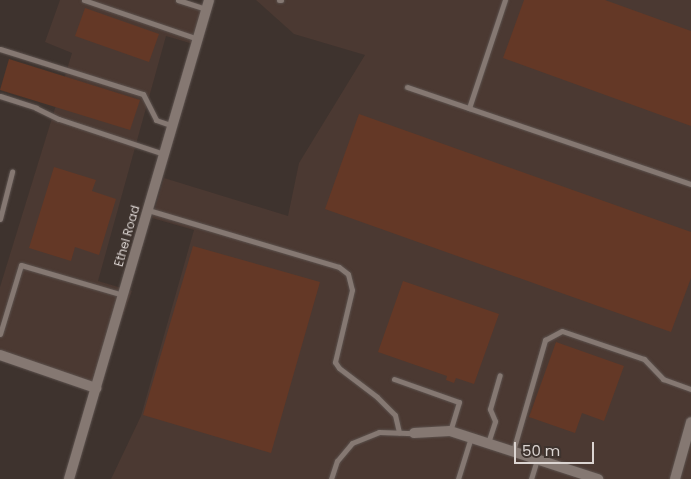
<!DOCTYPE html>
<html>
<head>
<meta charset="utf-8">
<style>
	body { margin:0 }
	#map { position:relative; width:691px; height:479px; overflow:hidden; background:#3e332e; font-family:Poppins,sans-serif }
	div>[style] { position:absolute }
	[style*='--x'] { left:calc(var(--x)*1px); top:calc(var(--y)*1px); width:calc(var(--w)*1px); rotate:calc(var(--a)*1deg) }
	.built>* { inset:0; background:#4b3932 }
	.building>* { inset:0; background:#643826 }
	.roads { filter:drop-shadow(0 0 1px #5c524e) drop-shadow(0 0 1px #5c524e) }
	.lane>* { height:5px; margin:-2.5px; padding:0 2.5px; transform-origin:2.5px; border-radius:2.5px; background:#857872 }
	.street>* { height:10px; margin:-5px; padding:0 5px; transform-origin:5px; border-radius:5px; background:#857872 }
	span { translate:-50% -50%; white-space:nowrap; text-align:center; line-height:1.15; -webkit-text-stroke:4px #3e332e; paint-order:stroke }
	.street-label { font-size:12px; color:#dbd4d1 }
	.scale { position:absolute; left:514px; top:442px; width:80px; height:22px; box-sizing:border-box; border:2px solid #dbd4d1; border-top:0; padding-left:6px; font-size:15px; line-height:18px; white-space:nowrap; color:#dbd4d1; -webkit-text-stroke:4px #3e332e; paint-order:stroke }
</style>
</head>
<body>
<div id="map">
	<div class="built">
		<div style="clip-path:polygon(60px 0,186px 0,210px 7px,200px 46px,166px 36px,98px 281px,132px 291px,96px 388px,0 355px,0 287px,72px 53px,45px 42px)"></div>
		<div style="clip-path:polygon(256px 0,691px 0,691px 479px,111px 479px,141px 416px,194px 230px,152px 218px,164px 178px,288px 216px,299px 163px,365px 55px,294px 34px)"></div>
	</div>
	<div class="building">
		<div style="clip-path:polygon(524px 0,605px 0,691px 31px,691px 126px,503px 58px)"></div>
		<div style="clip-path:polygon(85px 8px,159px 34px,149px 62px,75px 36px)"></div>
		<div style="clip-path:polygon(9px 59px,140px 100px,130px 130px,0 90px)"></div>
		<div style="clip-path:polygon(359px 114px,691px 232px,691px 278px,671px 332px,325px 209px)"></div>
		<div style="clip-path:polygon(54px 167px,96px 180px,92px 191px,116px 199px,99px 255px,75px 247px,71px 261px,29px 248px)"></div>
		<div style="clip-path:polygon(193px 246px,320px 282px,271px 453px,143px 415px)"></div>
		<div style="clip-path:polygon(403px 281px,499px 314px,474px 384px,456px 378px,454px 383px,446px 380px,447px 376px,378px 352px)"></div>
		<div style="clip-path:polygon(556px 342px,624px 366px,604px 421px,582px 413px,575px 433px,529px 417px)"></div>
	</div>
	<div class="roads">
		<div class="lane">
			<div style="--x:84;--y:0;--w:120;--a:18.9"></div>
			<div style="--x:178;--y:0;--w:29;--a:18"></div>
			<div style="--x:279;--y:0;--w:2;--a:0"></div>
			<div style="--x:0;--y:49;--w:150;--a:17.5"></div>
			<div style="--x:143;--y:94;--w:29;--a:63"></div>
			<div style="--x:156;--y:120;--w:18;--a:19"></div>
			<div style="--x:407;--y:87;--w:300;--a:18.9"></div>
			<div style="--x:0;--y:96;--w:38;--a:18"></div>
			<div style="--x:36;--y:108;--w:25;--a:26"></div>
			<div style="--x:59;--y:119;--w:111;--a:18.4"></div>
			<div style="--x:469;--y:108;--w:114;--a:-71.6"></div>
			<div style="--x:148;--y:210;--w:199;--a:16.6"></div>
			<div style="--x:339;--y:267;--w:11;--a:38"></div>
			<div style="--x:348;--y:274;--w:16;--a:76"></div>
			<div style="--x:352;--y:290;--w:74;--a:103.3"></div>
			<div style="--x:335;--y:362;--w:7;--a:56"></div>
			<div style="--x:339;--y:368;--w:48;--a:37.3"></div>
			<div style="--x:377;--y:397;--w:25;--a:45"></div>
			<div style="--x:395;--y:415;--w:18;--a:77"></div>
			<div style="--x:0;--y:219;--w:49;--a:-75.7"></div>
			<div style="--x:0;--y:334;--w:72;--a:-73.1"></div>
			<div style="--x:21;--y:265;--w:106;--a:16.4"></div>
			<div style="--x:394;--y:379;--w:69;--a:19.5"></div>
			<div style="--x:459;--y:402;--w:30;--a:107"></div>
			<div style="--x:488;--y:443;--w:23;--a:-72"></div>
			<div style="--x:495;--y:421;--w:13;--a:-113"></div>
			<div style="--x:490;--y:409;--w:35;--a:-74"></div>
			<div style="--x:513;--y:451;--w:116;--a:-73.9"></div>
			<div style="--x:545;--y:340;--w:19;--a:-28"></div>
			<div style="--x:562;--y:331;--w:87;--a:18.9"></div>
			<div style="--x:644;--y:359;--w:28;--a:46"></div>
			<div style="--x:663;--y:379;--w:30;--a:20"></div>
			<div style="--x:331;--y:479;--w:19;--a:-72"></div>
			<div style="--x:337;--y:461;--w:23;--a:-50"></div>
			<div style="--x:352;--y:443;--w:29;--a:-22"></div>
			<div style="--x:379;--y:432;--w:35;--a:2"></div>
			<div style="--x:458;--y:479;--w:44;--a:-72.8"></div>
			<div style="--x:531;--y:479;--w:21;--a:-73"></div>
		</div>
		<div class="street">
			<div style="--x:0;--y:355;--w:102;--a:19"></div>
			<div style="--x:414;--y:433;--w:36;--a:-3"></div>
			<div style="--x:450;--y:431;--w:156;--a:18"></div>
			<div style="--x:69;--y:479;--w:499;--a:-73.7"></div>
			<div style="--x:675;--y:479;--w:59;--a:-74.3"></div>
		</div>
	</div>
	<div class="street-label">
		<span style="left:127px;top:236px;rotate:-74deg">Ethel Road</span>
	</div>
	<div class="scale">50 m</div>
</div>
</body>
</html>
